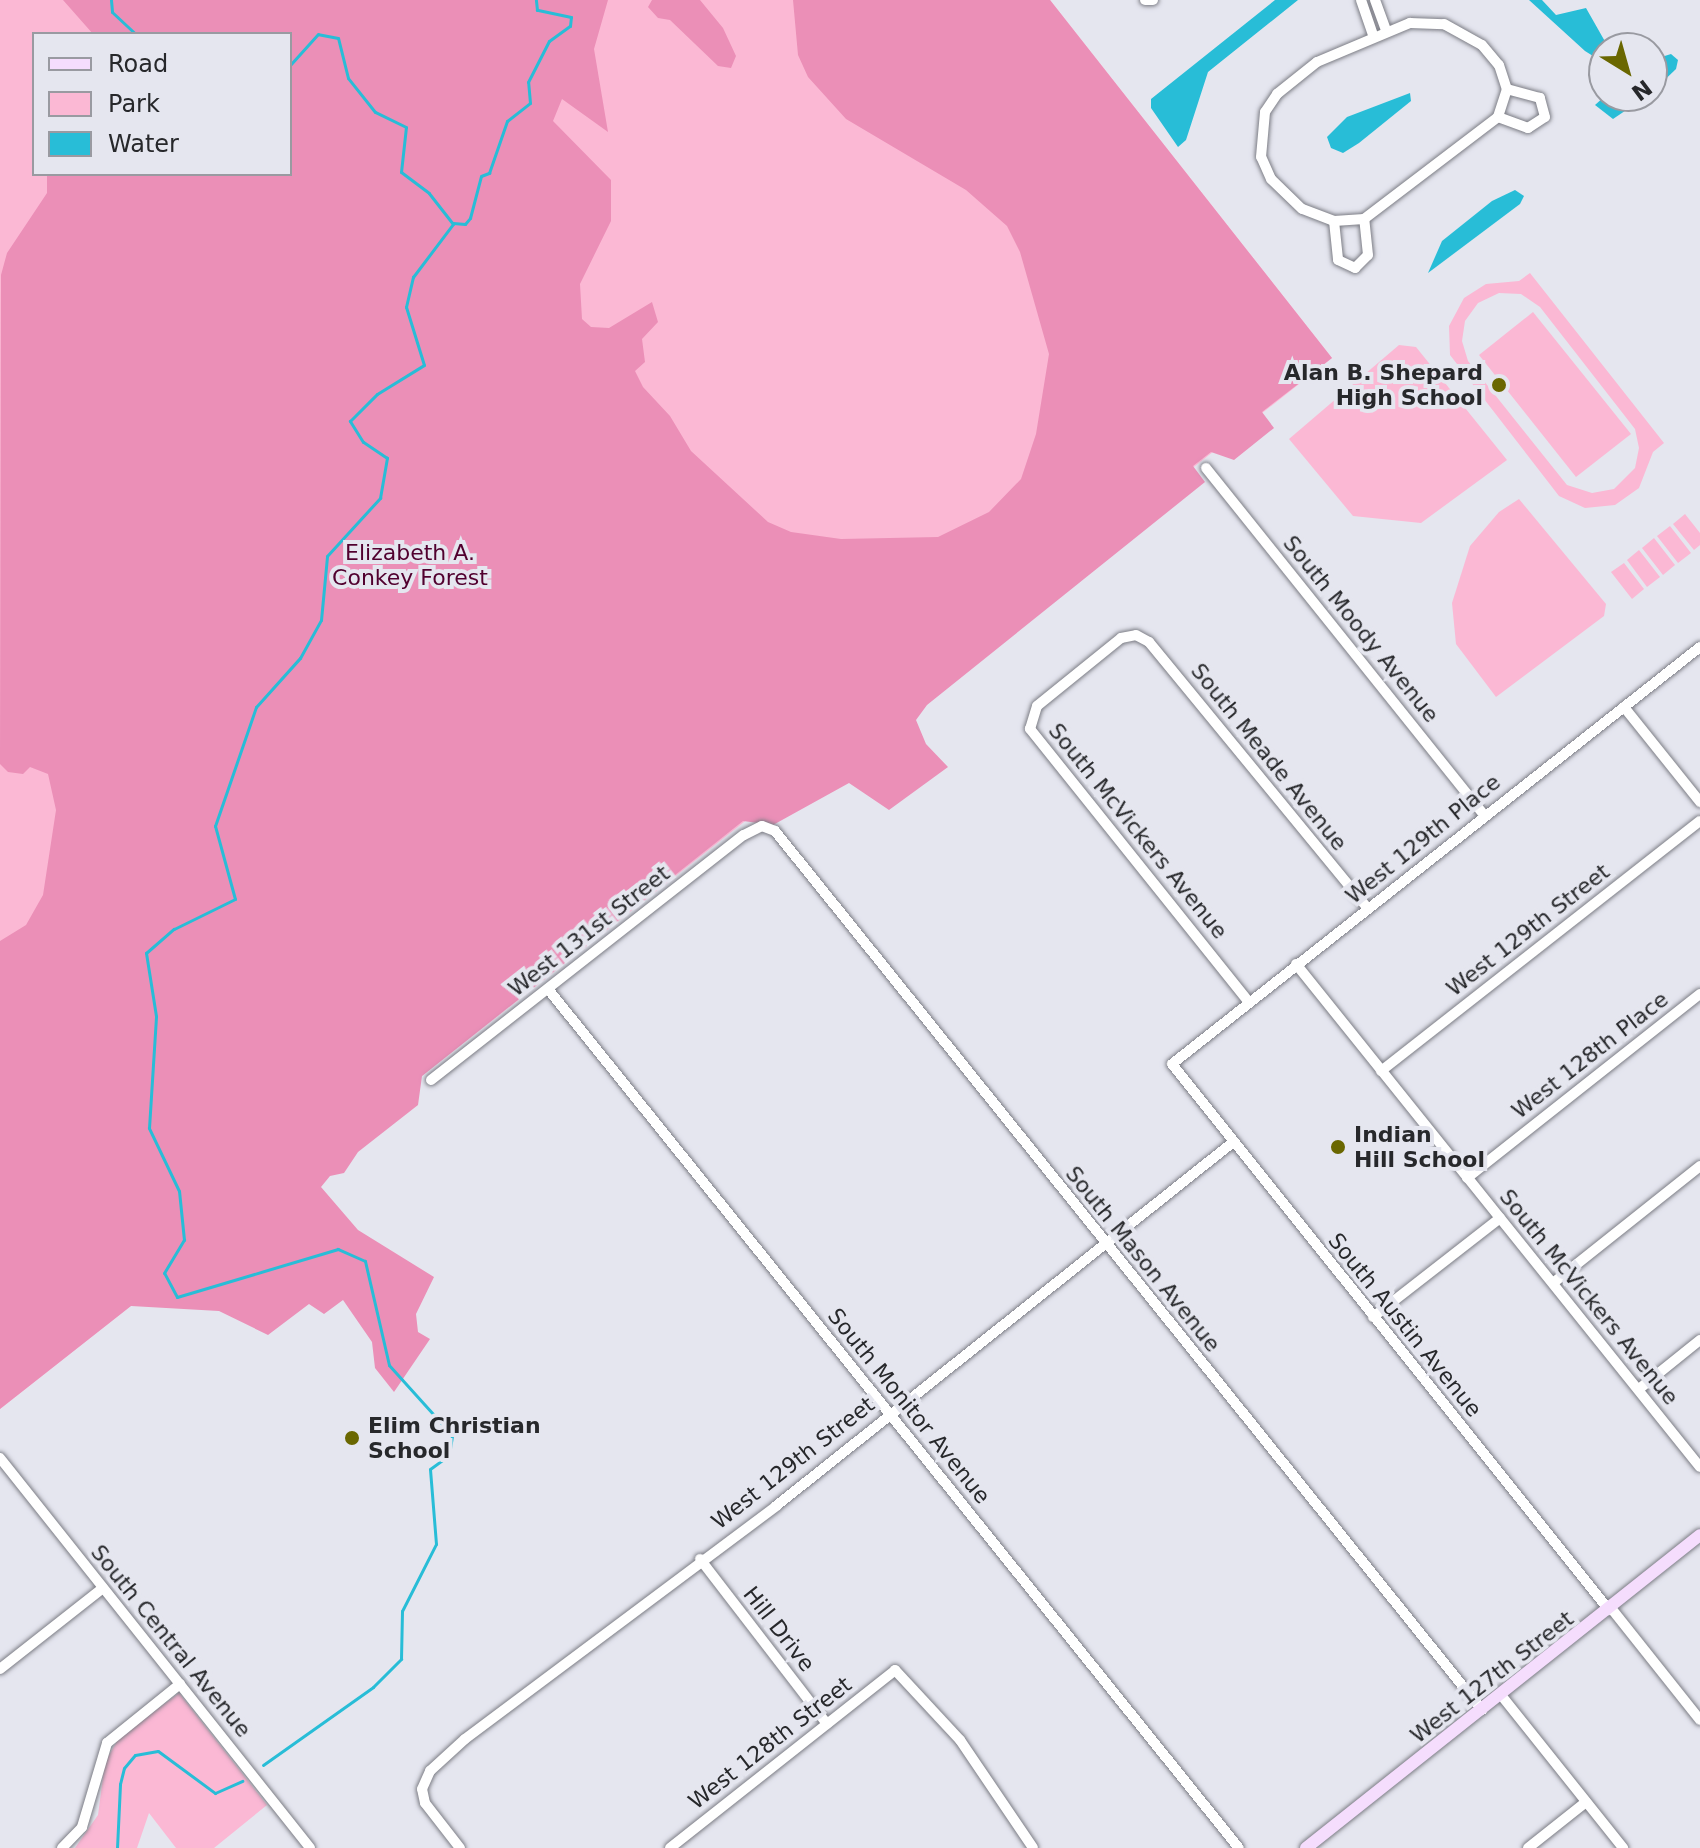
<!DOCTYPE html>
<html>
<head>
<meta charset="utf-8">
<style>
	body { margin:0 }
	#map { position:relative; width:1700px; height:1848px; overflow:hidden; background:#e5e6ef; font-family:"DejaVu Sans",sans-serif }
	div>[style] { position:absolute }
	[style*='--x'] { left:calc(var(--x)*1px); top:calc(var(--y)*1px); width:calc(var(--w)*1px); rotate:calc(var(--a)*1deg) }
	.green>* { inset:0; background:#fbb8d4 }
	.forest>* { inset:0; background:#eb8fb7 }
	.water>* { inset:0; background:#28bdd7 }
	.stream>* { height:3px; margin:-1.5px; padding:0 1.5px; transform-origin:1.5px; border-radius:1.5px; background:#28bdd7 }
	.roads { filter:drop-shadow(0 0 2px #7c7d85) drop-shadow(0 0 2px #7c7d85) }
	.minor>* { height:10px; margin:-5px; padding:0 5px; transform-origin:5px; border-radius:5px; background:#fff }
	.major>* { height:12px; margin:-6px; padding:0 6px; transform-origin:6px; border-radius:6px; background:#f5ddfd }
	.dots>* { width:22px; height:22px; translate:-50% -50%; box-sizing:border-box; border:4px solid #e5e6ef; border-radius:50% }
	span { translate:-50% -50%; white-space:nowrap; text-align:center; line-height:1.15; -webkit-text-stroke:8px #e5e6ef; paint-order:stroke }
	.poi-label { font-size:22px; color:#27282b; font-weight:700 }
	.right { translate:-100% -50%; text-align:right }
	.left { translate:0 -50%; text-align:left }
	.park-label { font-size:22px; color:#51002f }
	.street-label { font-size:22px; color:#27282b }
	.legend { position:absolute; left:32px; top:32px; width:260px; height:144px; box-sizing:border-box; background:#e5e6ef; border:2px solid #999aa1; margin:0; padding:10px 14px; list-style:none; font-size:24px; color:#27282b }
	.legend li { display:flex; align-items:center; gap:16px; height:40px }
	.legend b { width:40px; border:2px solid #999aa1 }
	.north { position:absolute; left:1588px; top:32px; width:80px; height:80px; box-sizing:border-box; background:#e5e6ef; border:2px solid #999aa1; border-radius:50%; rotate:143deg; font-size:22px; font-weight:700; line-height:32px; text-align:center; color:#27282b }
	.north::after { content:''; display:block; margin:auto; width:28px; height:36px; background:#6a6700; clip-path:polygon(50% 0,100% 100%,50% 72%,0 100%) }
</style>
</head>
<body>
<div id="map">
	<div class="green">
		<div style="clip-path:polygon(evenodd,0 0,1050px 0,1332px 358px,0 1409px,0 0,34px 34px,290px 34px,290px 174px,34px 174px,34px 34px)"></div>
		<div style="clip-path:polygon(evenodd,1530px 273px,1664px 443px,1653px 452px,1639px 488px,1615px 505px,1585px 508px,1559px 496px,1450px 355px,1449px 326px,1464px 298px,1486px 284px,1519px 281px,1530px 273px,1499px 293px,1521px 294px,1540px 307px,1635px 429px,1639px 448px,1635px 468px,1614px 489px,1592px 493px,1567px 485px,1468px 361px,1462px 341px,1465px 321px,1478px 303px,1499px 293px)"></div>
		<div style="clip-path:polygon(1533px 312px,1631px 434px,1576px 477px,1479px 355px)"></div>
		<div style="clip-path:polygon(1399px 345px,1416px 347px,1507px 460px,1421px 523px,1353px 516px,1289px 439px)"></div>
		<div style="clip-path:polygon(1519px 499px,1606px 604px,1604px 616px,1496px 697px,1456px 644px,1452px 603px,1470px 546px,1499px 512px)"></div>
		<div style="clip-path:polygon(1685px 514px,1700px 533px,1700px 545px,1694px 550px,1673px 524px)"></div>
		<div style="clip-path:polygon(1670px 526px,1691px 553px,1678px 563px,1657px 536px)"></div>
		<div style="clip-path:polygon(1654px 538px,1675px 565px,1663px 575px,1642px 548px)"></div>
		<div style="clip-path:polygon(1639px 550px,1660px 577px,1647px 587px,1627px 560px)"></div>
		<div style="clip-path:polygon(1624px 563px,1644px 589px,1632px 599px,1611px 572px)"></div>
		<div style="clip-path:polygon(179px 1693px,267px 1805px,214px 1848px,176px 1848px,149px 1813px,137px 1848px,75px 1848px,98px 1815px,105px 1762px,119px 1738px)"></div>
	</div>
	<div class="forest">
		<div style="clip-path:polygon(63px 0,608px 0,594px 49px,608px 132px,562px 99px,553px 121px,611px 180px,611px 221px,580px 284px,582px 319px,591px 327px,609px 328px,652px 302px,658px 322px,642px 339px,645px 362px,635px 371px,643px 387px,670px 416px,691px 451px,768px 522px,791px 532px,841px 539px,938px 537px,989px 512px,1021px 479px,1036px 434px,1049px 354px,1020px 252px,1007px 226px,966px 190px,846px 119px,808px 77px,798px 55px,793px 0,1050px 0,1332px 358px,1262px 412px,1274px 428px,1234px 460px,1211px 452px,1193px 466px,1205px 482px,927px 705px,916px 720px,926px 744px,948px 767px,889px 810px,849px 783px,773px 825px,743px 821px,422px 1076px,418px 1105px,358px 1152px,344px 1173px,330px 1176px,321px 1187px,358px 1230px,434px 1277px,416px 1314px,418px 1332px,430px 1339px,394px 1392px,375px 1368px,372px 1342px,343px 1300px,324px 1314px,309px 1304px,268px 1335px,219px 1311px,131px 1306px,0 1409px,0 941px,26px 925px,43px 895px,56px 810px,48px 774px,30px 767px,23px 774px,8px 772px,0 764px,1px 275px,7px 253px,47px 193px,47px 174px,290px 174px,290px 34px,93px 34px)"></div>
		<div style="clip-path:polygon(652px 0,700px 0,723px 28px,736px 56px,731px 68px,718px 66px,670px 20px,658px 18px,648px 7px)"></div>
	</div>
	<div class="water">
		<div style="clip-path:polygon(1275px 0,1298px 0,1208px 72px,1186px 140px,1178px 147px,1151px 108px,1151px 99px)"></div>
		<div style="clip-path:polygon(1529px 0,1542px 0,1556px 15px,1586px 8px,1607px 45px,1604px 53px,1593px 56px,1585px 51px)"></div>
		<div style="clip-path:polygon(1671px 54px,1678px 60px,1676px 69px,1652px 92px,1652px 60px)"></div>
		<div style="clip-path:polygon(1410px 93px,1411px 101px,1359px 143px,1343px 153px,1331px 148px,1327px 137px,1347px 117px)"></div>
		<div style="clip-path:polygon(1605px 96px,1647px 96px,1613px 119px,1595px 105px)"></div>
		<div style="clip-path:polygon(1515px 190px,1524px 196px,1520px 204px,1428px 273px,1442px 241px,1492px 201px)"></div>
	</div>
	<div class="stream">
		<div style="--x:111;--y:0;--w:12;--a:85"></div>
		<div style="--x:112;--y:12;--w:33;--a:43"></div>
		<div style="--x:453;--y:223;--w:12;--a:5"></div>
		<div style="--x:465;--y:224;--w:8;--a:-50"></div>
		<div style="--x:470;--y:218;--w:43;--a:-75.3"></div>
		<div style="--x:481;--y:176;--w:9;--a:-21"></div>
		<div style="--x:489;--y:173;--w:55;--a:-70.9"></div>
		<div style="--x:507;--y:121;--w:29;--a:-38"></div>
		<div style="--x:530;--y:103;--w:21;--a:-95"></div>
		<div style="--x:528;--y:82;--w:46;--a:-62.9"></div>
		<div style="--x:549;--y:41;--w:26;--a:-36"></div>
		<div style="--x:570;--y:26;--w:9;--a:-84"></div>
		<div style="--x:571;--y:17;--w:35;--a:-168"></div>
		<div style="--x:537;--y:10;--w:10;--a:-96"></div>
		<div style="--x:263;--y:1765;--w:135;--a:-35.3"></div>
		<div style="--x:373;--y:1687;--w:40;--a:-45"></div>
		<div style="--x:401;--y:1659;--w:48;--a:-88.8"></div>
		<div style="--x:402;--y:1611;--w:75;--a:-63.1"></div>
		<div style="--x:436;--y:1544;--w:75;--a:-94.6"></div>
		<div style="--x:430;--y:1469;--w:24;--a:-36"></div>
		<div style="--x:449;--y:1455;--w:20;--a:-81"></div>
		<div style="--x:452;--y:1435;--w:94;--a:-132"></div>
		<div style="--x:389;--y:1365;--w:107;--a:-103"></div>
		<div style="--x:365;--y:1261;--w:30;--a:-156"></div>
		<div style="--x:338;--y:1249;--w:168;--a:163.4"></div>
		<div style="--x:177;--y:1297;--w:27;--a:-118"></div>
		<div style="--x:164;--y:1273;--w:39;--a:-59"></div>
		<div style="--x:184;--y:1240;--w:49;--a:-95.8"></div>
		<div style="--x:179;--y:1191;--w:70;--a:-115.5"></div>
		<div style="--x:149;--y:1128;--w:112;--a:-86.4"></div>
		<div style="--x:156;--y:1016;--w:64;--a:-99"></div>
		<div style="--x:146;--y:953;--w:37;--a:-41"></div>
		<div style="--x:174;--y:929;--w:68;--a:-26.2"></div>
		<div style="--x:235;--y:899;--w:76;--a:-105.3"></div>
		<div style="--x:215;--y:826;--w:126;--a:-71"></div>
		<div style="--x:256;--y:707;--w:66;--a:-48.1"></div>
		<div style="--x:300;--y:658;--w:43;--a:-61.1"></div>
		<div style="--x:321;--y:620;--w:64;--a:-84.6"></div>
		<div style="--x:327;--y:556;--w:79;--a:-47.6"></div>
		<div style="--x:380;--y:498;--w:41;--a:-80.1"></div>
		<div style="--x:387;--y:458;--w:29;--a:-146"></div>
		<div style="--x:363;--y:442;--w:25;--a:-122"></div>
		<div style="--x:350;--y:421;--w:38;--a:-45"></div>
		<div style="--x:377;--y:394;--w:55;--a:-31.7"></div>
		<div style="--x:424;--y:365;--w:61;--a:-107.2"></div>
		<div style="--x:406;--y:307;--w:31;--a:-77"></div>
		<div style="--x:413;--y:277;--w:66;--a:-53"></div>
		<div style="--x:453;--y:224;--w:39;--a:-128"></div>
		<div style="--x:429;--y:193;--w:35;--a:-143"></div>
		<div style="--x:401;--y:172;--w:45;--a:-83.7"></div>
		<div style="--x:406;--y:127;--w:34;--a:-154"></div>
		<div style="--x:375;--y:112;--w:43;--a:-128.5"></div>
		<div style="--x:348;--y:78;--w:41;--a:-104"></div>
		<div style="--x:338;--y:38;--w:20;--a:-169"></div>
		<div style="--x:318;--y:34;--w:42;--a:132.1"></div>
		<div style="--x:117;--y:1848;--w:64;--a:-87.3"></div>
		<div style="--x:120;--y:1784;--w:16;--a:-76"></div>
		<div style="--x:124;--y:1768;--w:17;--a:-50"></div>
		<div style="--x:135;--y:1755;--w:23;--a:-10"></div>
		<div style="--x:158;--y:1751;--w:71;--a:36.4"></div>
		<div style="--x:215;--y:1793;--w:30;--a:-24"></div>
	</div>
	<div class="roads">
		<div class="minor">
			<div style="--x:1145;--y:0;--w:8;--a:0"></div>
			<div style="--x:1361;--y:0;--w:36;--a:71"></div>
			<div style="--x:1375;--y:0;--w:32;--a:70"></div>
			<div style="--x:1410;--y:23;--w:34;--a:2"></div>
			<div style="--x:1444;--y:24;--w:43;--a:28.9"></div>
			<div style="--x:1482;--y:45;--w:26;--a:50"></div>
			<div style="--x:1499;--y:65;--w:25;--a:72"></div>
			<div style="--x:1507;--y:89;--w:29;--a:108"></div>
			<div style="--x:1498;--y:117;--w:168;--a:142.7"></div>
			<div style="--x:1364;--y:219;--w:30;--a:176"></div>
			<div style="--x:1334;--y:221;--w:34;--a:-159"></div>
			<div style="--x:1302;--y:209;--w:43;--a:-135.9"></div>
			<div style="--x:1271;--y:179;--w:24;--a:-114"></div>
			<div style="--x:1261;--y:157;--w:45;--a:-84.9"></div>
			<div style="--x:1265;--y:112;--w:22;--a:-56"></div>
			<div style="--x:1277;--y:94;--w:51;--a:-38.7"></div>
			<div style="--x:1317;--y:62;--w:101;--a:-22.8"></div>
			<div style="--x:1498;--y:117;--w:32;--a:20"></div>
			<div style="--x:1528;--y:128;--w:20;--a:-33"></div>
			<div style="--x:1545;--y:117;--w:20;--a:-105"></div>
			<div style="--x:1540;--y:98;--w:34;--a:-165"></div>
			<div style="--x:1334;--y:221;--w:39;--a:84"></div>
			<div style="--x:1338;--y:260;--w:19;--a:25"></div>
			<div style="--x:1355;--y:268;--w:18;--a:-45"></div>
			<div style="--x:1368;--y:255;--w:36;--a:-96"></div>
			<div style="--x:1206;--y:468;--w:445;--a:51.3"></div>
			<div style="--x:1624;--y:707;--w:122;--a:51.3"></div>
			<div style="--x:1296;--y:964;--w:645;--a:51.23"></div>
			<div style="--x:548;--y:989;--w:1102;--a:51.19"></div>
			<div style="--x:1248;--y:1001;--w:349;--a:-128.7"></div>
			<div style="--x:1030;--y:729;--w:24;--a:-73"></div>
			<div style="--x:1037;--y:706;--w:108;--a:-39"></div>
			<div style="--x:1121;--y:638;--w:15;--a:-11"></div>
			<div style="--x:1136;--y:635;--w:15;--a:28"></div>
			<div style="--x:1149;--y:642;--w:345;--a:50.6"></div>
			<div style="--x:1381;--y:1071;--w:405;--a:-38.1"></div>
			<div style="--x:431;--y:1080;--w:397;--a:-38.1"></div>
			<div style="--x:744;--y:835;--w:20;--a:-27"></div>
			<div style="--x:762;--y:826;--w:14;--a:21"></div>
			<div style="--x:775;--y:831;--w:1128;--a:51.19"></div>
			<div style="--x:1467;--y:1178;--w:297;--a:-38.3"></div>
			<div style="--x:1553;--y:1283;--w:188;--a:-38.5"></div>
			<div style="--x:1373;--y:1317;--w:161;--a:-37.9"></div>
			<div style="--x:1639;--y:1389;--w:78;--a:-38.8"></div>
			<div style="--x:0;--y:1458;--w:498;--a:51.5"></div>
			<div style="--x:700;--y:1559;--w:208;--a:52.4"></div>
			<div style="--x:1611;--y:1608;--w:143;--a:51.5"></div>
			<div style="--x:1609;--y:1610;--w:699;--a:-128.67"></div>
			<div style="--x:1172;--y:1064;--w:673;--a:-38.3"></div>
			<div style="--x:0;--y:1669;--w:131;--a:-38.2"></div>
			<div style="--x:1501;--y:1695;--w:196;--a:51.4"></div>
			<div style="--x:62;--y:1848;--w:29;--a:-46"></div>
			<div style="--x:82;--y:1827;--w:88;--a:-73.4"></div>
			<div style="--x:107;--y:1743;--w:94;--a:-38.9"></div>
			<div style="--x:460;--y:1848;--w:57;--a:-127.9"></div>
			<div style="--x:425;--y:1803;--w:14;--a:-102"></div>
			<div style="--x:422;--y:1789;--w:20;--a:-66"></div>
			<div style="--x:430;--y:1771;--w:47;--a:-42.4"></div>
			<div style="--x:465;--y:1739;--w:389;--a:-36.8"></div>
			<div style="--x:776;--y:1506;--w:583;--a:-38.52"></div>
			<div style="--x:670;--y:1848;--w:287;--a:-38.3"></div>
			<div style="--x:895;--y:1670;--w:96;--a:47.1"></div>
			<div style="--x:960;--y:1740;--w:130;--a:55.9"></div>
			<div style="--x:1528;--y:1848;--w:74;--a:-38.4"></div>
		</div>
		<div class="major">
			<div style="--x:1306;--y:1848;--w:503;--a:-38.46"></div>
		</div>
	</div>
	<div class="dots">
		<div style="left:1499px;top:385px;background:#6a6700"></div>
		<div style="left:1338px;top:1147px;background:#6a6700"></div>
		<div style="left:352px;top:1438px;background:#6a6700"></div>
	</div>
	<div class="poi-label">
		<span class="right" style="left:1483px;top:385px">Alan B. Shepard<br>High School</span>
		<span class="left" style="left:1354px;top:1147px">Indian<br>Hill School</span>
		<span class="left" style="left:368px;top:1438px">Elim Christian<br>School</span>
	</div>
	<div class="park-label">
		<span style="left:410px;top:565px">Elizabeth A.<br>Conkey Forest</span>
	</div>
	<div class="street-label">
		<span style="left:1361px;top:629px;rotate:51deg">South Moody Avenue</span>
		<span style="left:1269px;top:757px;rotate:51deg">South Meade Avenue</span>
		<span style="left:1138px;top:831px;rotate:51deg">South McVickers Avenue</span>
		<span style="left:1423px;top:839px;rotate:-39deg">West 129th Place</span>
		<span style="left:1528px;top:930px;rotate:-38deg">West 129th Street</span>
		<span style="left:589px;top:931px;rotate:-38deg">West 131st Street</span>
		<span style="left:1590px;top:1055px;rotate:-38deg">West 128th Place</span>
		<span style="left:1143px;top:1259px;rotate:51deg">South Mason Avenue</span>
		<span style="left:1589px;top:1297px;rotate:51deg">South McVickers Avenue</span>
		<span style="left:1405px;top:1325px;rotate:51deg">South Austin Avenue</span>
		<span style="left:909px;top:1406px;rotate:51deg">South Monitor Avenue</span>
		<span style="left:793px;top:1463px;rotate:-38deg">West 129th Street</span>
		<span style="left:779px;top:1629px;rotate:52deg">Hill Drive</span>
		<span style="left:171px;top:1641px;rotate:51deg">South Central Avenue</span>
		<span style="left:1492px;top:1677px;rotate:-38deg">West 127th Street</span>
		<span style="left:770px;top:1743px;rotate:-38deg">West 128th Street</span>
	</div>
	<ul class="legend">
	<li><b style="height:10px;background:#f5ddfd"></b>Road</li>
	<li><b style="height:22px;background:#fbb8d4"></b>Park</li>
	<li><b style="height:22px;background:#28bdd7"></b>Water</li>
	</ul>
	<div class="north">N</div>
</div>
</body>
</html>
